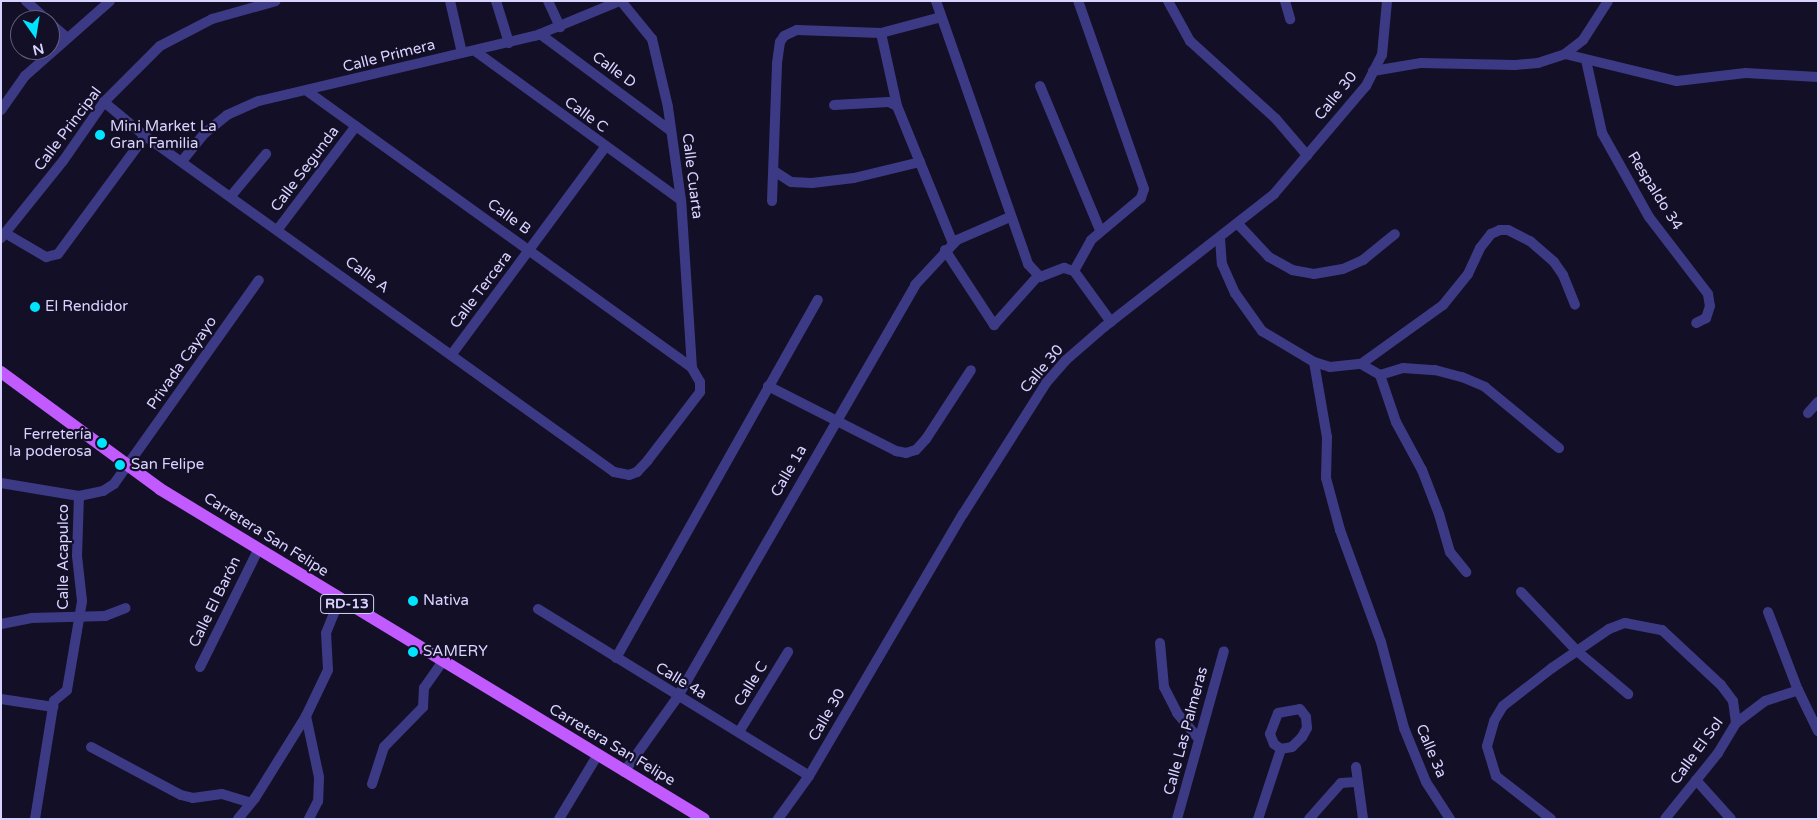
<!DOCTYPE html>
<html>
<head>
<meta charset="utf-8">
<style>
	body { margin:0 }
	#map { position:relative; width:1819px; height:820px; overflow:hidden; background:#130f26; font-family:"Varela Round",sans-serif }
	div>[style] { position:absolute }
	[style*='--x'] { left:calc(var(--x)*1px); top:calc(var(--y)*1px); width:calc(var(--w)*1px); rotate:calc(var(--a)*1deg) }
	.minor>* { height:10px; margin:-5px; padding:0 5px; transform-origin:5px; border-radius:5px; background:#3d3a85 }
	.primary>* { height:12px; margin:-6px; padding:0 6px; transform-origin:6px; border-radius:6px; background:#c25bff }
	.dots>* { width:14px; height:14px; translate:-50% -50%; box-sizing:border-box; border:2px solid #130f26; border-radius:50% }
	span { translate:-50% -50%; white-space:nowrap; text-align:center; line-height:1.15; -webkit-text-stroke:4.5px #130f26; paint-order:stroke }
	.shield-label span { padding:1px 4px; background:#130f26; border:1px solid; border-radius:4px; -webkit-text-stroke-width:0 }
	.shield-label { font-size:14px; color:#d9d4ff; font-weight:700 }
	.street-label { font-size:15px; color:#d9d4ff }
	.poi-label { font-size:15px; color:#d9d4ff }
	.left { translate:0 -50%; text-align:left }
	.right { translate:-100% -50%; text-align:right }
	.frame { position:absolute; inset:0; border:2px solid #d9d4ff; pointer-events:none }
	.north { position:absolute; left:10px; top:10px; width:50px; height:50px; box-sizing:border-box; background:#130f26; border:1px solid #625e7d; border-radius:50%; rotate:167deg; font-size:14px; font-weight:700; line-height:20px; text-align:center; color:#d9d4ff }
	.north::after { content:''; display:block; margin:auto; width:18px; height:22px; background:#00e5ff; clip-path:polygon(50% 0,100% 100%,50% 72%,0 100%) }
</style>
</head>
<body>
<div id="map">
	<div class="minor">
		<div style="--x:26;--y:1;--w:28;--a:42"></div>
		<div style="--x:450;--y:1;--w:53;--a:77"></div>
		<div style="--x:496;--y:1;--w:44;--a:72.8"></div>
		<div style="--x:548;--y:1;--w:29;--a:65"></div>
		<div style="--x:936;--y:1;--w:279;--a:70.7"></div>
		<div style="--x:1028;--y:264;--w:18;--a:47"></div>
		<div style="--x:1040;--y:277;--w:26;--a:-21"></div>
		<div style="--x:1064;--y:268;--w:10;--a:17"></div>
		<div style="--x:1074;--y:271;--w:63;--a:54"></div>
		<div style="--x:1168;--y:1;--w:46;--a:61.2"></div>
		<div style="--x:1190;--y:41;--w:116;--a:42.2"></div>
		<div style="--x:1276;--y:119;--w:48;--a:49.3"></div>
		<div style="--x:1285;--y:1;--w:19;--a:74"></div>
		<div style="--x:50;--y:23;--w:23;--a:41"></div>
		<div style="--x:881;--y:33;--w:75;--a:77.6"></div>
		<div style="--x:540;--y:34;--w:163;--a:36.5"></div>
		<div style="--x:475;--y:51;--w:254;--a:35.9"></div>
		<div style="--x:1565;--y:54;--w:115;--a:13.6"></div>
		<div style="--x:1677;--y:81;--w:69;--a:-6.6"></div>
		<div style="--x:1746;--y:73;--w:72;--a:3.2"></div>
		<div style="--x:1586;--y:60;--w:75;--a:77.6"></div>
		<div style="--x:1602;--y:133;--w:96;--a:60.8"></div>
		<div style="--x:1649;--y:217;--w:97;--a:52.5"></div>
		<div style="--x:1708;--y:294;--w:12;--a:81"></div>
		<div style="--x:1710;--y:306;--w:13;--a:108"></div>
		<div style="--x:1706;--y:318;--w:11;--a:153"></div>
		<div style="--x:1373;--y:71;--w:49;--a:-9.5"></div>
		<div style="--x:1421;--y:63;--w:94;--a:1.2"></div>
		<div style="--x:1515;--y:65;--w:23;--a:-5"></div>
		<div style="--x:1538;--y:63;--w:28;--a:-18"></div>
		<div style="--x:1565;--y:54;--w:23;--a:-38"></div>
		<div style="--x:1583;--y:40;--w:46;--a:-57.3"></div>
		<div style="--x:1040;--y:86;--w:156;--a:67.4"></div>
		<div style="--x:307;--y:91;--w:474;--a:35.7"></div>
		<div style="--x:104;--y:102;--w:53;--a:39.7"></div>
		<div style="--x:145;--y:136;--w:577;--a:35.62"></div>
		<div style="--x:614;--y:472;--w:15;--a:11"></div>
		<div style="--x:629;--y:475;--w:9;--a:-21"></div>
		<div style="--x:637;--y:472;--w:16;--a:-47"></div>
		<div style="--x:648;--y:460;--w:86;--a:-52.6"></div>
		<div style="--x:700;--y:392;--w:10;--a:-90"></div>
		<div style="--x:700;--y:382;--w:16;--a:-120"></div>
		<div style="--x:692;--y:368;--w:168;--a:-93.7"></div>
		<div style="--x:681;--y:200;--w:94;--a:-98"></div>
		<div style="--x:668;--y:107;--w:70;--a:-103.2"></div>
		<div style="--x:652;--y:39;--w:49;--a:-129.2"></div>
		<div style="--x:834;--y:105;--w:55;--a:-3.1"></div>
		<div style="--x:889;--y:102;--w:9;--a:27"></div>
		<div style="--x:897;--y:106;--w:148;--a:67.8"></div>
		<div style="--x:1;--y:110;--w:42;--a:-54.8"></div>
		<div style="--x:25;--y:76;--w:113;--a:-41.4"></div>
		<div style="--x:182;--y:161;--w:36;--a:-51"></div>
		<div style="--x:205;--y:133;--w:28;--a:-39"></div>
		<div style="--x:227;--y:115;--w:35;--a:-24"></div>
		<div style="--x:259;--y:101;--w:284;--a:-13.3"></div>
		<div style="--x:535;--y:36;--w:92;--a:-22.4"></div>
		<div style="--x:774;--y:171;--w:20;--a:33"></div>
		<div style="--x:791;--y:182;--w:21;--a:3"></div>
		<div style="--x:812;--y:183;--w:42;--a:-6.8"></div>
		<div style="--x:854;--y:178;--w:68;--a:-13.6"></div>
		<div style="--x:231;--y:196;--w:55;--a:-50.2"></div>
		<div style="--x:772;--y:201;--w:138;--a:-87.9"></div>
		<div style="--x:777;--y:63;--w:21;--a:-82"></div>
		<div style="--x:780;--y:42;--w:7;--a:-56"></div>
		<div style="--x:784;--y:36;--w:14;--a:-25"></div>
		<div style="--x:797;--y:30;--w:84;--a:2"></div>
		<div style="--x:881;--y:33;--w:62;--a:-14.9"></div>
		<div style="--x:1238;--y:224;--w:45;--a:46.8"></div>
		<div style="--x:1269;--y:257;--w:26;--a:29"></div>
		<div style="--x:1292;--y:270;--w:22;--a:10"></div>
		<div style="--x:1314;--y:274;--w:29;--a:-10"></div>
		<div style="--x:1343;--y:269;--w:22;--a:-24"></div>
		<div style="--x:1363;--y:260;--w:41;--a:-39.1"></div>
		<div style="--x:278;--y:229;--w:129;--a:-52.9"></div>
		<div style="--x:5;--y:233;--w:48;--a:30.3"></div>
		<div style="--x:46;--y:257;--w:12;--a:-14"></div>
		<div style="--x:58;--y:254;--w:147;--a:-53.6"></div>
		<div style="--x:1;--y:238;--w:99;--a:-51.2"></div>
		<div style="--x:63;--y:161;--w:72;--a:-55.2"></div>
		<div style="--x:104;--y:102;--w:79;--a:-45"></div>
		<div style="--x:160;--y:46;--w:59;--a:-27.4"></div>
		<div style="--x:212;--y:19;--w:66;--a:-15.7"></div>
		<div style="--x:1220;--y:238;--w:26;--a:86"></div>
		<div style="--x:1222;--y:264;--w:32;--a:66"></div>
		<div style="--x:1235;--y:293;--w:47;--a:54.6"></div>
		<div style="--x:1262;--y:331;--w:61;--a:30.8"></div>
		<div style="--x:1314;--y:362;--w:17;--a:17"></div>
		<div style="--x:1330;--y:367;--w:31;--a:-6"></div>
		<div style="--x:1361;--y:364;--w:101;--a:-35.7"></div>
		<div style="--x:1443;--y:305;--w:40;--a:-51"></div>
		<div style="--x:1468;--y:274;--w:29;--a:-65"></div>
		<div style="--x:1480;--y:248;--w:18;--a:-52"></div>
		<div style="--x:1491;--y:234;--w:10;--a:-24"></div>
		<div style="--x:1500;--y:230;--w:8;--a:0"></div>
		<div style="--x:1508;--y:230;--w:25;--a:27"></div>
		<div style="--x:1530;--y:241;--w:32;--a:41"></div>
		<div style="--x:1554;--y:262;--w:16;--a:55"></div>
		<div style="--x:1563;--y:275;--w:32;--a:68"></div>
		<div style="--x:945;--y:250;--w:90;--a:56.8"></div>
		<div style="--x:994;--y:325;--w:66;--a:-48.1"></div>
		<div style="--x:1074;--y:271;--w:35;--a:-61"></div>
		<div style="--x:1091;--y:240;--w:65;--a:-40"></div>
		<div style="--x:1141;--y:198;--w:9;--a:-72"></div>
		<div style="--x:1144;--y:189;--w:199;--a:-109.3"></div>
		<div style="--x:452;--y:354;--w:257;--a:-53.5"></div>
		<div style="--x:1314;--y:362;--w:76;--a:80.2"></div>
		<div style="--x:1327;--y:437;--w:41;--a:91.4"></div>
		<div style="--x:1326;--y:478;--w:54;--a:74.9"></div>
		<div style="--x:1340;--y:530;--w:119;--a:69.9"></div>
		<div style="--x:1381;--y:642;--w:89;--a:75"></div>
		<div style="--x:1404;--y:728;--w:58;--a:67.8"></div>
		<div style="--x:1426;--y:782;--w:44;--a:57"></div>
		<div style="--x:1361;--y:364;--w:22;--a:30"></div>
		<div style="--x:1380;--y:375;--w:50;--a:71.2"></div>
		<div style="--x:1396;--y:422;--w:55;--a:61.6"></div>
		<div style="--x:1422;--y:470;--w:47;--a:68.9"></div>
		<div style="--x:1439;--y:514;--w:40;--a:74"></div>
		<div style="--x:1450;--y:552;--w:26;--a:51"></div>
		<div style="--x:1380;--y:375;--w:24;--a:-17"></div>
		<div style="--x:1403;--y:368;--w:32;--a:4"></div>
		<div style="--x:1435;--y:370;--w:28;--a:15"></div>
		<div style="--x:1462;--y:377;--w:25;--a:23"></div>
		<div style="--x:1485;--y:387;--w:96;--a:39.5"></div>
		<div style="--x:768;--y:386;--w:144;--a:26.9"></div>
		<div style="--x:896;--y:451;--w:10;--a:11"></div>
		<div style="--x:906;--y:453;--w:10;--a:-17"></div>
		<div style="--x:916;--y:450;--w:15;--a:-48"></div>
		<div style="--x:926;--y:439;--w:82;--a:-56.9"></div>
		<div style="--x:1808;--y:413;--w:15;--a:-48"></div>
		<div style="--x:1;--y:483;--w:79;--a:9.5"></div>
		<div style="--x:79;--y:496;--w:25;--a:-12"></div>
		<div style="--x:103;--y:491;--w:13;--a:-32"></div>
		<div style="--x:114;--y:484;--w:250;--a:-54.6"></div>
		<div style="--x:1521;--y:592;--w:81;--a:46.5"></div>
		<div style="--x:1577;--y:651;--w:67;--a:40.1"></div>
		<div style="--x:538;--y:609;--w:318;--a:31.6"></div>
		<div style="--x:1768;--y:612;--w:84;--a:69"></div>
		<div style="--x:1;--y:624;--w:31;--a:-11"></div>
		<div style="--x:31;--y:618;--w:74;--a:-1.5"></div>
		<div style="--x:105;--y:616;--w:22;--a:-21"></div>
		<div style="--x:1160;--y:643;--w:44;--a:84.8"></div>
		<div style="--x:1164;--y:687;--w:29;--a:63"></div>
		<div style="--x:1177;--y:713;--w:34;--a:50"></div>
		<div style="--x:616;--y:658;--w:411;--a:-60.6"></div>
		<div style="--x:200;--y:667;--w:131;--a:-63.6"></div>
		<div style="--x:1;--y:699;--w:53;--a:8.7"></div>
		<div style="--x:1300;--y:709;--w:10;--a:53"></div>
		<div style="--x:1306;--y:717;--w:11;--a:85"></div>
		<div style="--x:1307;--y:728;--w:10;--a:119"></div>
		<div style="--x:1302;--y:737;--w:14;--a:135"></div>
		<div style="--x:1292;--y:747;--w:11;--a:170"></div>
		<div style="--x:1281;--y:749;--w:9;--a:-144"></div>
		<div style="--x:1274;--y:744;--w:11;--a:-112"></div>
		<div style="--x:1270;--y:734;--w:22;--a:-69"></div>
		<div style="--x:1278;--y:713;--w:22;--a:-10"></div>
		<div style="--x:306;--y:716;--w:62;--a:78"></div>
		<div style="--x:319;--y:777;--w:24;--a:92"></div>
		<div style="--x:318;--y:801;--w:20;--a:117"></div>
		<div style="--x:739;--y:732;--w:94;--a:-58.5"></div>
		<div style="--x:91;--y:747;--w:102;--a:28.1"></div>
		<div style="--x:181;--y:795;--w:12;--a:14"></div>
		<div style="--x:193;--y:798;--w:29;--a:-8"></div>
		<div style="--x:222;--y:794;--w:30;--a:17"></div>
		<div style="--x:1356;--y:767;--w:52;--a:82.3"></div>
		<div style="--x:624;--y:772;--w:91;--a:-54.4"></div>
		<div style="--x:677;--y:698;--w:477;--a:-60"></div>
		<div style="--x:915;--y:285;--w:62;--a:-47"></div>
		<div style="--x:957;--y:240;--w:58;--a:-23.5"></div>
		<div style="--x:1696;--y:780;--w:52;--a:48.1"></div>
		<div style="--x:372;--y:784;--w:39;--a:-72"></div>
		<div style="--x:384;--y:747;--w:56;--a:-45.7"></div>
		<div style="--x:423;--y:707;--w:19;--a:-87"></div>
		<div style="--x:424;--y:688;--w:32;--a:-55"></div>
		<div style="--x:35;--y:819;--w:120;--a:-80.9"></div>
		<div style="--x:54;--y:701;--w:17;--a:-40"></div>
		<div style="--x:67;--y:690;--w:90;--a:-80.4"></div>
		<div style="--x:82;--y:601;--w:45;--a:-96.3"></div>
		<div style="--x:77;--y:556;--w:60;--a:-88.1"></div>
		<div style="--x:238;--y:819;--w:27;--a:-51"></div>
		<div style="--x:255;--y:798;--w:97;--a:-58.1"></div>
		<div style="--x:306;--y:716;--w:51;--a:-64.4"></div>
		<div style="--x:328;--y:670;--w:37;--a:-93"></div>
		<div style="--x:326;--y:633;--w:35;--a:-68"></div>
		<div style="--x:559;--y:819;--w:74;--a:-58.9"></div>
		<div style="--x:778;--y:819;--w:53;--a:-54.2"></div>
		<div style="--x:809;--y:776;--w:304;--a:-59.6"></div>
		<div style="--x:963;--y:514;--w:155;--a:-57.6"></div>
		<div style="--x:1046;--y:383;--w:30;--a:-49"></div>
		<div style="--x:1066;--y:360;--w:50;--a:-41"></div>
		<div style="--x:1104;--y:327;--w:216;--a:-38"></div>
		<div style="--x:1274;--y:194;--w:142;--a:-49.6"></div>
		<div style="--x:1366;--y:86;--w:35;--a:-63"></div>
		<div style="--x:1382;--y:55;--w:54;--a:-84.7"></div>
		<div style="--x:1177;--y:819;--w:174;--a:-74.4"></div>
		<div style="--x:1258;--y:819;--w:74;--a:-71.8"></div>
		<div style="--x:1309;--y:819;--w:48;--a:-48.4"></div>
		<div style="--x:1341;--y:783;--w:16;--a:-4"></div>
		<div style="--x:1551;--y:819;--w:70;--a:-142"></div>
		<div style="--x:1496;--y:776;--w:31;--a:-107"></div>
		<div style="--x:1487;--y:746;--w:26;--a:-74"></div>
		<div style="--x:1494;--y:721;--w:17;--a:-59"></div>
		<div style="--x:1503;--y:706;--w:62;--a:-37.8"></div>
		<div style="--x:1552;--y:668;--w:69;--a:-34.4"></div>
		<div style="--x:1609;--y:629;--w:17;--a:-21"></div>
		<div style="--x:1625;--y:623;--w:38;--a:11"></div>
		<div style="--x:1662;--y:630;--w:81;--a:43"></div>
		<div style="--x:1721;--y:685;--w:20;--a:53"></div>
		<div style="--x:1733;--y:701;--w:22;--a:82"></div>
		<div style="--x:1665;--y:819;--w:85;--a:-51.2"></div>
		<div style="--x:1718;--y:753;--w:35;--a:-59"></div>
		<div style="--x:1736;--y:723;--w:36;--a:-37"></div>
		<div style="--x:1765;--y:701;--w:35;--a:-18"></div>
		<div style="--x:1798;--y:690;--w:46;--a:64"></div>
	</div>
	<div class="primary">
		<div style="--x:1;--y:372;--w:197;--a:36.3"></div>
		<div style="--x:160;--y:489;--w:636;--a:31.24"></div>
	</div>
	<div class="dots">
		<div style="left:100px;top:135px;background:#00e5ff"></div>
		<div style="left:35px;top:307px;background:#00e5ff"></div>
		<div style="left:102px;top:443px;background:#00e5ff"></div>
		<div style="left:120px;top:465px;background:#00e5ff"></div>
		<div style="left:413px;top:601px;background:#00e5ff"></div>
		<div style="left:413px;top:652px;background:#00e5ff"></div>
	</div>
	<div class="shield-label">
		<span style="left:347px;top:604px">RD-13</span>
	</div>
	<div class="street-label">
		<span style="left:389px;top:56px;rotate:-14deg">Calle Primera</span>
		<span style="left:614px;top:70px;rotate:36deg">Calle D</span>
		<span style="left:1336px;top:96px;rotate:-51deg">Calle 30</span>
		<span style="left:586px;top:115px;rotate:36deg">Calle C</span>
		<span style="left:68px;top:129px;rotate:-53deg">Calle Principal</span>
		<span style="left:305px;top:169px;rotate:-53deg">Calle Segunda</span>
		<span style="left:692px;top:176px;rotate:83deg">Calle Cuarta</span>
		<span style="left:1655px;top:191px;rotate:58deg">Respaldo 34</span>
		<span style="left:509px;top:217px;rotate:36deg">Calle B</span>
		<span style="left:367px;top:275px;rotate:36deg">Calle A</span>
		<span style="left:481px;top:290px;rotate:-53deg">Calle Tercera</span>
		<span style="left:182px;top:363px;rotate:-55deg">Privada Cayayo</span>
		<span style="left:1042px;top:369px;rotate:-50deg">Calle 30</span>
		<span style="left:789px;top:471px;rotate:-60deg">Calle 1a</span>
		<span style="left:266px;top:535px;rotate:32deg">Carretera San Felipe</span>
		<span style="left:64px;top:557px;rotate:-90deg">Calle Acapulco</span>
		<span style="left:215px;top:602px;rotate:-64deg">Calle El Barón</span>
		<span style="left:681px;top:681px;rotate:31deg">Calle 4a</span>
		<span style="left:751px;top:684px;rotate:-58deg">Calle C</span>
		<span style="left:827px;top:715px;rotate:-60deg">Calle 30</span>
		<span style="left:1186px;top:731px;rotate:-75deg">Calle Las Palmeras</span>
		<span style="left:612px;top:745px;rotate:31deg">Carretera San Felipe</span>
		<span style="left:1431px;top:751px;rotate:67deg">Calle 3a</span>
		<span style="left:1697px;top:751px;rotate:-54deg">Calle El Sol</span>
	</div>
	<div class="poi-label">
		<span class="left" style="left:110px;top:135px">Mini Market La<br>Gran Familia</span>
		<span class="left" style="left:45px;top:307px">El Rendidor</span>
		<span class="right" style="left:92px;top:443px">Ferretería<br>la poderosa</span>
		<span class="left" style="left:131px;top:465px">San Felipe</span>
		<span class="left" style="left:423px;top:601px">Nativa</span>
		<span class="left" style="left:423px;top:652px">SAMERY</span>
	</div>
	<div class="frame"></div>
	<div class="north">N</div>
</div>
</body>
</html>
